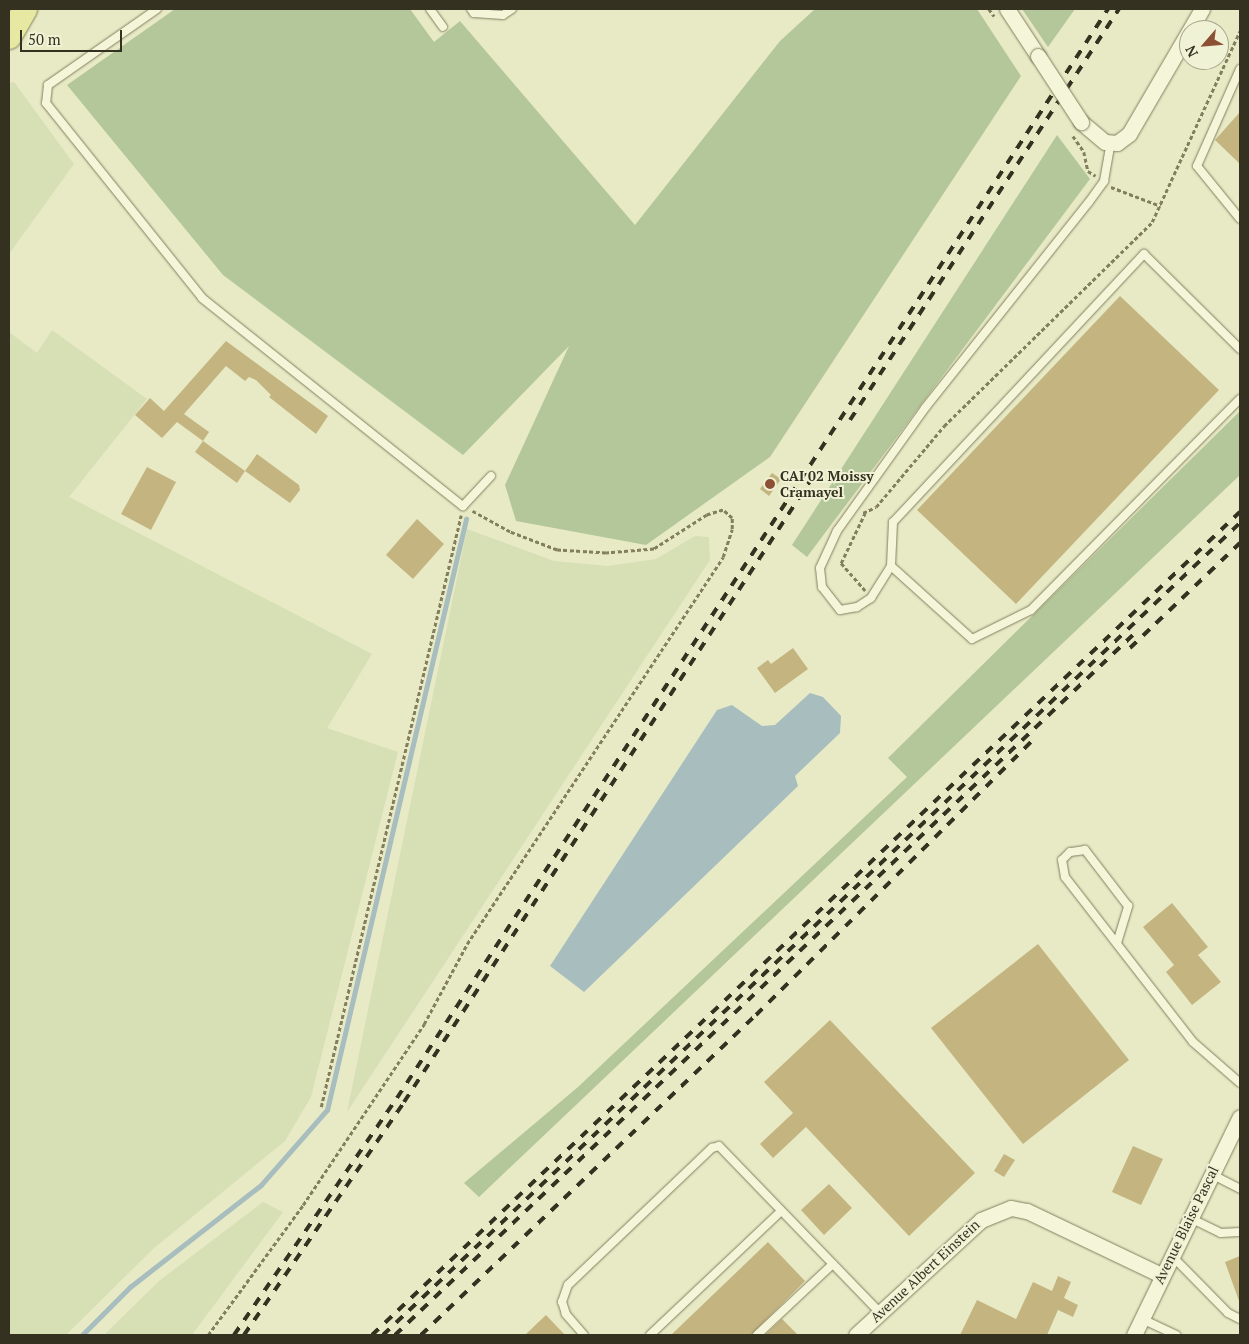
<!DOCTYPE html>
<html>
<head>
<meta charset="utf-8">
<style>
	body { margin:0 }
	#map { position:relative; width:1249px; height:1344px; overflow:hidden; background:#e8eac6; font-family:"PT Serif",serif }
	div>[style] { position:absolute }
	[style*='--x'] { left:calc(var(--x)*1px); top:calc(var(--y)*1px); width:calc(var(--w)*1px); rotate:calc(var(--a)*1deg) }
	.farmland>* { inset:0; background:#d7dfb5 }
	.green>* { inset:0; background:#b3c79b }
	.water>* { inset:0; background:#a7bdbe }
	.stream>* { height:4.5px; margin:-2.25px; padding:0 2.25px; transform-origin:2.25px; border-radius:2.25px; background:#a7bdbe }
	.building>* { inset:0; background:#c4b480 }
	.path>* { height:2.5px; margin-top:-1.25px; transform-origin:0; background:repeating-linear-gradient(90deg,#837f5e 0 4px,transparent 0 6.5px) }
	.roads { filter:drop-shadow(0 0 1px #837f5e) drop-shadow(0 0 1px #837f5e) }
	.lane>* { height:8px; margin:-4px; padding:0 4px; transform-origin:4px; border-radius:4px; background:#f4f5d9 }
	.street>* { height:15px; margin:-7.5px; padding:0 7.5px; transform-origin:7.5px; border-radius:7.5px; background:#f4f5d9 }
	.primary>* { height:24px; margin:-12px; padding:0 12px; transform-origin:12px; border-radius:12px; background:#e7e9a2 }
	.rail>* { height:4px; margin-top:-2px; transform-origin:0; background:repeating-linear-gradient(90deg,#353120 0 9px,transparent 0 18px) }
	.bridges { filter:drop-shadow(0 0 1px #837f5e) drop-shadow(0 0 1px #837f5e) }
	.street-bridge>* { height:15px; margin:-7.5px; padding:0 7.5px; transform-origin:7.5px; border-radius:7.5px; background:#f4f5d9 }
	.dots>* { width:14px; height:14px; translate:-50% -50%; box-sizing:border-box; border:2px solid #f0f2d5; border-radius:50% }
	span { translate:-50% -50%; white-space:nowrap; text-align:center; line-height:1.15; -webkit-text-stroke:4px #f0f2d5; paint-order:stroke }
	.poi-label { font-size:14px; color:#353120; font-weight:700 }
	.left { translate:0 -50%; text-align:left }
	.street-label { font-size:14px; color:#353120 }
	.frame { position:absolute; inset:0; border:10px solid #353120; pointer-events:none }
	.north { position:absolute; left:1179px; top:20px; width:50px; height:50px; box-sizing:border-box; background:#f0f2d5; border:1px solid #a5a58d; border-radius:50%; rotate:243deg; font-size:14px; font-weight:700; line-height:20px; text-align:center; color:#353120 }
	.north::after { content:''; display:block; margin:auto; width:18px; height:22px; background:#8c5134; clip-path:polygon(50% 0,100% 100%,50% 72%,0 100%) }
	.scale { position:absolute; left:20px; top:30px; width:102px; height:22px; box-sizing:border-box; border:2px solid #353120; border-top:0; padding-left:6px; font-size:15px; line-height:18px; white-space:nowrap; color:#353120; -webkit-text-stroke:4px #f0f2d5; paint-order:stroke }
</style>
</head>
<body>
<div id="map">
	<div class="farmland">
		<div style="clip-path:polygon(14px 82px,74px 164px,9px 254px,9px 83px)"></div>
		<div style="clip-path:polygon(52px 330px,147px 399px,69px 497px,372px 654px,327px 728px,398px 752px,311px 1097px,285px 1141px,153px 1249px,66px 1335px,9px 1335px,9px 332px,37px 353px)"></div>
		<div style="clip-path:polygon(467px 529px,554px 561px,608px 566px,656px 559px,695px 536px,709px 537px,710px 560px,347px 1112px)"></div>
		<div style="clip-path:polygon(263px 1202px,283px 1212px,192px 1335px,104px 1335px,159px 1281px)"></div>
	</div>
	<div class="green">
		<div style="clip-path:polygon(175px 9px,410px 9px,434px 42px,460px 21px,635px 225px,780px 41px,815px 9px,977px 9px,1021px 76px,770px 457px,646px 545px,516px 521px,505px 485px,569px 346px,463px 455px,223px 275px,67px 85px)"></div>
		<div style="clip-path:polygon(1022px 9px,1075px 9px,1048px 47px)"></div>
		<div style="clip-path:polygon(1057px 135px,1090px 179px,807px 557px,792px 545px)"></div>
		<div style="clip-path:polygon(1240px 411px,1240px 475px,479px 1197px,464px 1183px,578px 1087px,907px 777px,888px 758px)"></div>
	</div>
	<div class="water">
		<div style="clip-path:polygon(810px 693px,823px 697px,841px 716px,840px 733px,795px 776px,798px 786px,584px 992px,550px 966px,717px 710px,732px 705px,762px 726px,775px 725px)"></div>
	</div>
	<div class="stream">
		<div style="--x:82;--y:1335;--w:68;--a:-45"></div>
		<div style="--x:130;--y:1287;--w:166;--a:-37.9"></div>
		<div style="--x:261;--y:1185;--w:100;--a:-48.7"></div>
		<div style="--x:327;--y:1110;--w:607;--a:-76.76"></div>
	</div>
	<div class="building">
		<div style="clip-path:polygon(1240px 112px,1240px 164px,1215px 140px)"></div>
		<div style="clip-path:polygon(1120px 296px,1219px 390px,1016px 604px,917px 510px)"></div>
		<div style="clip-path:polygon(226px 341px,328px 416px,316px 434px,269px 397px,271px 395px,256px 380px,249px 377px,245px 381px,226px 366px,184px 414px,209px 432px,203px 441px,177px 422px,162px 438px,135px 415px,150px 398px,164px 411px)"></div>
		<div style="clip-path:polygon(203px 441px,245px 471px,237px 483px,195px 452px)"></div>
		<div style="clip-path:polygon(257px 454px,299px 485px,300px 490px,290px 503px,245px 471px)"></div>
		<div style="clip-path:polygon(147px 467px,176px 482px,151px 530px,121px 514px)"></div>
		<div style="clip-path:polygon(772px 473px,781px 479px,769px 496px,760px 489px)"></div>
		<div style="clip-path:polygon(417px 519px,444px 544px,413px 579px,386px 555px)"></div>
		<div style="clip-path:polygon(793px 648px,808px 669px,775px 693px,757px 668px,768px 660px,771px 664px)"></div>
		<div style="clip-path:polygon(1172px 903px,1208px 947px,1198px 955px,1221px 982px,1192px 1005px,1166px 972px,1174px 965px,1143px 927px)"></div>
		<div style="clip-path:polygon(1038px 944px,1129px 1060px,1023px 1144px,931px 1028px)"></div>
		<div style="clip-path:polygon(830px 1020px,975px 1173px,909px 1236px,806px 1127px,773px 1158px,760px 1144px,793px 1113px,764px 1082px)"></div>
		<div style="clip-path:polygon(1133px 1146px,1163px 1159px,1141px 1205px,1112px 1192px)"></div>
		<div style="clip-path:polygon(1004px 1154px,1015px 1160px,1004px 1177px,994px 1171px)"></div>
		<div style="clip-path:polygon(829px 1184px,852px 1208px,824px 1235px,801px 1210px)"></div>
		<div style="clip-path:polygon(768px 1242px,805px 1281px,751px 1335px,671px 1335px)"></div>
		<div style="clip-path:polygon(1240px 1256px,1240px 1300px,1239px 1301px,1225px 1262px)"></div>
		<div style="clip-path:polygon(1058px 1276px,1071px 1282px,1064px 1298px,1078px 1305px,1073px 1317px,1058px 1310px,1047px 1335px,960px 1335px,977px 1300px,1016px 1319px,1033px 1282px,1052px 1291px)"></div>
		<div style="clip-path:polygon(546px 1315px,565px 1335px,525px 1335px)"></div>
		<div style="clip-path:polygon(782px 1319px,798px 1335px,765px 1335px)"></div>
	</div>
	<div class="path">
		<div style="--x:989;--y:9;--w:9;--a:54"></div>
		<div style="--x:1073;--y:136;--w:19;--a:55"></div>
		<div style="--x:1084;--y:152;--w:19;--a:78"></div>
		<div style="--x:1088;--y:171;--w:9;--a:32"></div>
		<div style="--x:1111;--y:187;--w:53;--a:20.8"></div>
		<div style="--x:863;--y:513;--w:14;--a:-25"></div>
		<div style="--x:876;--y:507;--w:106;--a:-50"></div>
		<div style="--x:944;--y:426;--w:291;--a:-44.4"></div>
		<div style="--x:1152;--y:222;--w:210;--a:-65.3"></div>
		<div style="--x:865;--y:591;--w:37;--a:-131"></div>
		<div style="--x:841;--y:563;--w:55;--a:-64.4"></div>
		<div style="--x:321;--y:1107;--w:608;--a:-76.69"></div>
		<div style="--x:208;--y:1335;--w:161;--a:-53.8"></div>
		<div style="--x:303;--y:1205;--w:218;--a:-56.2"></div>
		<div style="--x:424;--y:1024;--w:91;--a:-61.7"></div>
		<div style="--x:467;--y:944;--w:464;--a:-56.5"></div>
		<div style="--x:723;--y:557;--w:29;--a:-72"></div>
		<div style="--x:732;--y:529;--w:11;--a:-90"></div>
		<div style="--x:732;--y:518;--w:12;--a:-138"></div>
		<div style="--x:723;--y:510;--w:17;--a:163"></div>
		<div style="--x:707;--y:515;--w:63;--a:147.3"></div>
		<div style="--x:654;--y:549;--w:48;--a:175.2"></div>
		<div style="--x:606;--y:553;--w:49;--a:-176.5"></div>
		<div style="--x:557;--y:550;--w:50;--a:-159"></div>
		<div style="--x:510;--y:532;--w:43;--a:-151.1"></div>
	</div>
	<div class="roads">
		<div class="lane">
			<div style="--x:157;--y:9;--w:133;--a:145.1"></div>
			<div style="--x:48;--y:85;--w:18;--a:96"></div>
			<div style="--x:46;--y:103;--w:250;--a:51.3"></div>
			<div style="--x:202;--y:298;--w:334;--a:38.6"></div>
			<div style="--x:463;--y:506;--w:41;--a:-47"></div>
			<div style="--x:430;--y:9;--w:22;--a:54"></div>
			<div style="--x:471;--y:9;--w:5;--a:53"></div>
			<div style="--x:474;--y:13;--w:29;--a:4"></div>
			<div style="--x:503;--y:15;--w:11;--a:-34"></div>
			<div style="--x:1240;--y:69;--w:106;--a:113.9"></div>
			<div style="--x:1197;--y:166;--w:68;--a:50.9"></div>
			<div style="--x:1240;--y:349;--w:135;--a:-135.3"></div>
			<div style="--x:1144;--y:254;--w:367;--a:133.1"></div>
			<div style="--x:893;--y:522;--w:44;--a:92.6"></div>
			<div style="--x:891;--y:566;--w:109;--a:42"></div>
			<div style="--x:972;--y:639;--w:66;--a:-26.2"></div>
			<div style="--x:1031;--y:610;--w:297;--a:-45.3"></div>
			<div style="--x:891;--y:566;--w:38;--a:122"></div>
			<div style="--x:871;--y:598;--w:17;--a:147"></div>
			<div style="--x:857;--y:607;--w:17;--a:170"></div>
			<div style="--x:840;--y:610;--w:29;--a:-128"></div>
			<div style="--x:822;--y:587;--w:19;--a:-96"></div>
			<div style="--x:820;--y:568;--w:41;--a:-65.3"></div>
			<div style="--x:837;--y:531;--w:151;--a:-54.4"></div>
			<div style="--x:925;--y:408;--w:263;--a:-51.5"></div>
			<div style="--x:1089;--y:202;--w:26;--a:-54"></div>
			<div style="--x:1104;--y:181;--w:39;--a:-80"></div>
			<div style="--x:1117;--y:943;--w:39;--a:-73"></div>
			<div style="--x:1128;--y:906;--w:71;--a:-127.5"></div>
			<div style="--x:1085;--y:850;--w:15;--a:172"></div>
			<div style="--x:1070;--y:852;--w:11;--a:135"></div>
			<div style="--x:1062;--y:860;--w:17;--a:80"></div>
			<div style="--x:1065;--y:877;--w:209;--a:52.2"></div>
			<div style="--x:1193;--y:1042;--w:62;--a:41.1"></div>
			<div style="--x:1211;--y:1174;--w:33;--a:27"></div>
			<div style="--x:1190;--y:1218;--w:34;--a:26"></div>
			<div style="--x:1221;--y:1233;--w:19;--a:-3"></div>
			<div style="--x:1172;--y:1256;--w:80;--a:45.5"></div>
			<div style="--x:1228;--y:1313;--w:13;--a:27"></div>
			<div style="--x:1142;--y:1319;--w:38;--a:25"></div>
			<div style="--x:584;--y:1335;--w:28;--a:-131"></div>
			<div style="--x:566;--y:1314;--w:13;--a:-108"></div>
			<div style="--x:562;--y:1302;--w:18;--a:-71"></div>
			<div style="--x:568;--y:1285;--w:199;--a:-43.6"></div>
			<div style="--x:712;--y:1148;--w:7;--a:-16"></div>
			<div style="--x:719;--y:1146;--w:232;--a:46"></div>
			<div style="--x:650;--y:1335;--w:180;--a:-43.4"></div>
			<div style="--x:757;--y:1335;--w:104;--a:-43.1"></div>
		</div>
		<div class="street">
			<div style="--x:1007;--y:9;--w:56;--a:56.6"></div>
			<div style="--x:1081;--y:122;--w:31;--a:40"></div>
			<div style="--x:1105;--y:142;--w:12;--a:5"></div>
			<div style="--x:1117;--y:143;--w:15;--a:-37"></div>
			<div style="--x:1129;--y:134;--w:145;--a:-59.7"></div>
			<div style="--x:856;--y:1335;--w:170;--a:-42.6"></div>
			<div style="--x:981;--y:1220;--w:32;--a:-22"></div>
			<div style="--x:1011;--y:1208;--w:16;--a:11"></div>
			<div style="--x:1027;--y:1211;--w:148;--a:25.5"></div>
			<div style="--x:1134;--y:1335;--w:242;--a:-64.1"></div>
		</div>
		<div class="primary">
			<div style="--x:9;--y:37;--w:32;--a:-60"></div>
		</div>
	</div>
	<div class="rail">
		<div style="--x:850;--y:420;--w:491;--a:-56.8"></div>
		<div style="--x:1130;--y:648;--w:152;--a:-43.7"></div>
		<div style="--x:234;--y:1335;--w:288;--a:-55.5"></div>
		<div style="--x:397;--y:1098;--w:1301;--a:-56.86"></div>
		<div style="--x:244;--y:1335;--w:283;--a:-55.5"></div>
		<div style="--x:404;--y:1102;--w:742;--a:-56.82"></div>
		<div style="--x:372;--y:1335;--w:1196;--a:-43.48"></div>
		<div style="--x:383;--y:1335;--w:1181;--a:-43.46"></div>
		<div style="--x:395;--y:1335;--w:1017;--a:-43.49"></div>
		<div style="--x:421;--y:1335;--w:463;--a:-43.7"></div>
		<div style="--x:756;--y:1015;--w:389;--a:-44.8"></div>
	</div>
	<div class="bridges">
		<div class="street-bridge">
			<div style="--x:1038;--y:56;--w:79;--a:56.9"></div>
		</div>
	</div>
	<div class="dots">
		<div style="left:770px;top:484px;background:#8c5134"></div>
	</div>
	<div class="poi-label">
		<span class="left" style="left:780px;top:484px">CAI 02 Moissy<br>Cramayel</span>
	</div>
	<div class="street-label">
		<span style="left:1186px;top:1225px;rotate:-64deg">Avenue Blaise Pascal</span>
		<span style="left:925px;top:1271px;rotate:-43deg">Avenue Albert Einstein</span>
	</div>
	<div class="frame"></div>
	<div class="north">N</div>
	<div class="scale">50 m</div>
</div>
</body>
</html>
